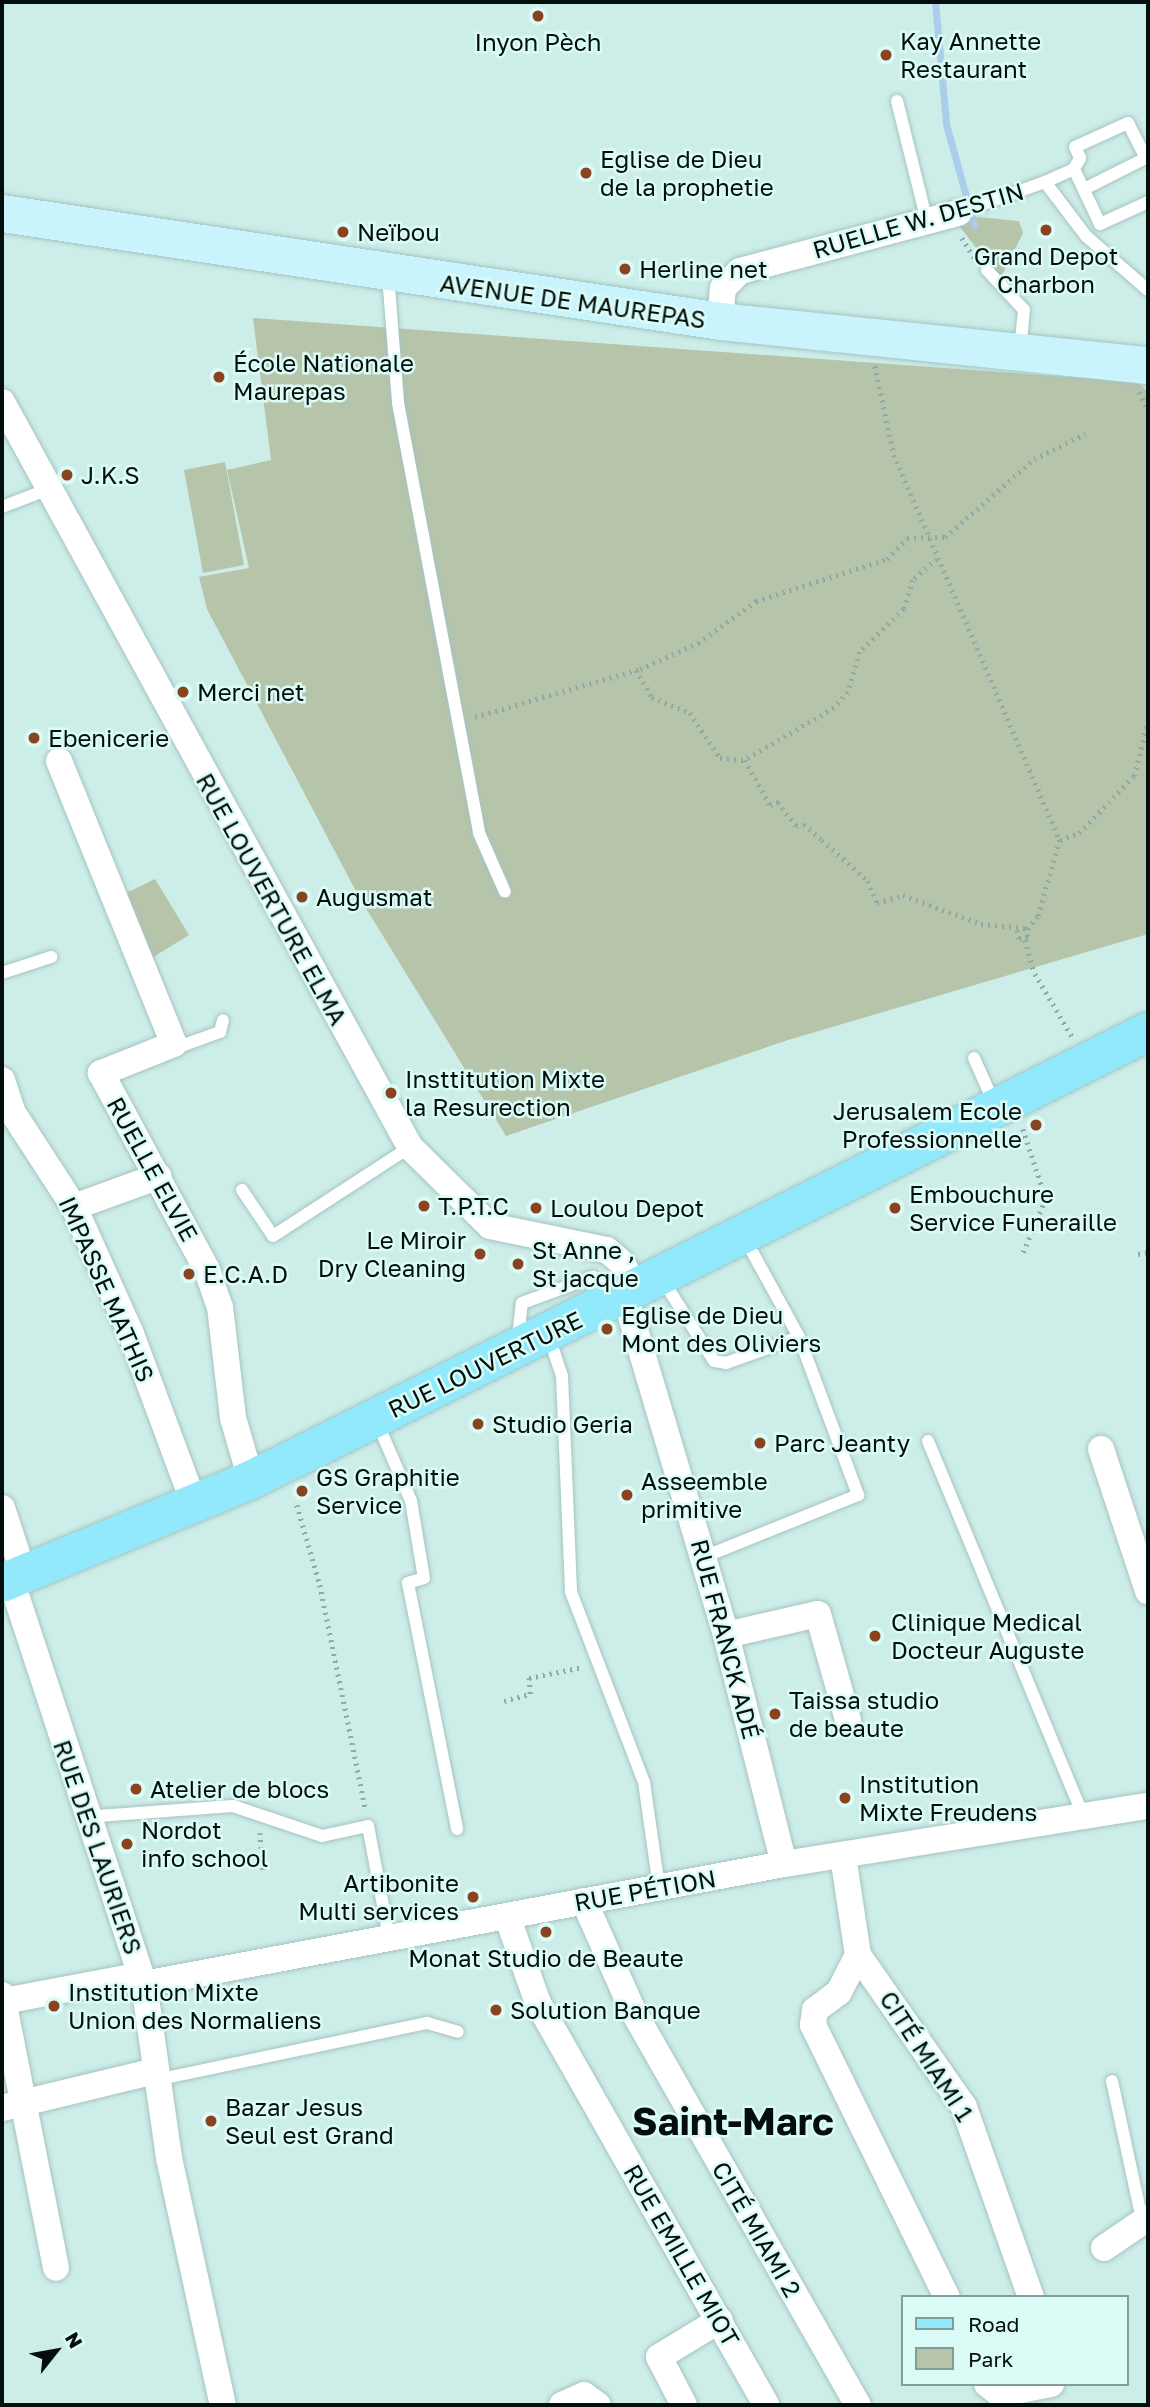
<!DOCTYPE html>
<html>
<head>
<meta charset="utf-8">
<style>
	body { margin:0 }
	#map { position:relative; width:1150px; height:2407px; overflow:hidden; background:#cdede9; font-family:"Golos Text",sans-serif }
	div>[style] { position:absolute }
	[style*='--x'] { left:calc(var(--x)*1px); top:calc(var(--y)*1px); width:calc(var(--w)*1px); rotate:calc(var(--a)*1deg) }
	.green>* { inset:0; background:#b6c4aa }
	.stream>* { height:7px; margin:-3.5px; padding:0 3.5px; transform-origin:3.5px; border-radius:3.5px; background:#aacdea }
	.path>* { height:4.5px; margin-top:-2.25px; transform-origin:0; background:repeating-linear-gradient(90deg,#8fa9a5 0 2px,transparent 0 7px) }
	.roads { filter:drop-shadow(0 0 2px #a5c4c0) drop-shadow(0 0 2px #a5c4c0) }
	.lane>* { height:12px; margin:-6px; padding:0 6px; transform-origin:6px; border-radius:6px; background:#fff }
	.street>* { height:26px; margin:-13px; padding:0 13px; transform-origin:13px; border-radius:13px; background:#fff }
	.secondary>* { height:37px; margin:-18.5px; padding:0 18.5px; transform-origin:18.5px; border-radius:18.5px; background:#c9f4fe }
	.primary>* { height:38px; margin:-19px; padding:0 19px; transform-origin:19px; border-radius:19px; background:#93e9fc }
	.dots>* { width:19px; height:19px; translate:-50% -50%; box-sizing:border-box; border:4px solid #dafbf6; border-radius:50% }
	span { translate:-50% -50%; white-space:nowrap; text-align:center; line-height:1.15; -webkit-text-stroke:5px #dafbf6; paint-order:stroke }
	.poi-label { font-size:24px; color:#040f0d }
	.left { translate:0 -50%; text-align:left }
	.right { translate:-100% -50%; text-align:right }
	.street-label { font-size:24px; color:#040f0d }
	.town-label { font-size:38px; color:#040f0d; font-weight:700 }
	.frame { position:absolute; inset:0; border:4px solid #040f0d; pointer-events:none }
	.legend { position:absolute; left:901px; top:2295px; width:228px; height:91px; box-sizing:border-box; background:#dafbf6; border:2px solid #849d99; margin:0; padding:9px 12px; list-style:none; font-size:21px; color:#040f0d }
	.legend li { display:flex; align-items:center; gap:14px; height:35px }
	.legend b { width:35px; border:2px solid #849d99 }
	.north { position:absolute; left:21px; top:2316px; width:70px; height:70px; -webkit-text-stroke:5px #dafbf6; paint-order:stroke; rotate:59deg; font-size:19px; font-weight:700; line-height:28px; text-align:center; color:#040f0d }
	.north::after { content:''; display:block; margin:auto; width:24px; height:32px; background:#040f0d; clip-path:polygon(50% 0,100% 100%,50% 72%,0 100%) }
</style>
</head>
<body>
<div id="map">
	<div class="green">
		<div style="clip-path:polygon(978px 217px,1019px 221px,1023px 233px,1000px 279px,957px 223px)"></div>
		<div style="clip-path:polygon(253px 318px,1138px 382px,1148px 392px,1148px 934px,788px 1040px,506px 1136px,359px 897px,207px 609px,199px 577px,249px 568px,227px 470px,271px 460px)"></div>
		<div style="clip-path:polygon(225px 462px,244px 565px,203px 573px,184px 470px)"></div>
		<div style="clip-path:polygon(155px 879px,189px 935px,147px 961px,120px 896px)"></div>
	</div>
	<div class="stream">
		<div style="--x:935;--y:2;--w:122;--a:84.8"></div>
		<div style="--x:946;--y:124;--w:105;--a:74.5"></div>
	</div>
	<div class="path">
		<div style="--x:962;--y:238;--w:26;--a:58"></div>
		<div style="--x:875;--y:366;--w:91;--a:77.9"></div>
		<div style="--x:894;--y:455;--w:419;--a:66.7"></div>
		<div style="--x:1060;--y:840;--w:80;--a:105.9"></div>
		<div style="--x:1038;--y:917;--w:17;--a:130"></div>
		<div style="--x:1139;--y:392;--w:20;--a:63"></div>
		<div style="--x:937;--y:559;--w:32;--a:139"></div>
		<div style="--x:913;--y:580;--w:30;--a:107"></div>
		<div style="--x:904;--y:609;--w:62;--a:135.7"></div>
		<div style="--x:860;--y:652;--w:42;--a:106.7"></div>
		<div style="--x:848;--y:692;--w:21;--a:131"></div>
		<div style="--x:834;--y:708;--w:103;--a:149.7"></div>
		<div style="--x:745;--y:760;--w:51;--a:60.9"></div>
		<div style="--x:770;--y:805;--w:9;--a:-21"></div>
		<div style="--x:778;--y:802;--w:30;--a:53"></div>
		<div style="--x:796;--y:826;--w:8;--a:-14"></div>
		<div style="--x:804;--y:824;--w:24;--a:42"></div>
		<div style="--x:822;--y:840;--w:62;--a:41.7"></div>
		<div style="--x:868;--y:881;--w:24;--a:68"></div>
		<div style="--x:877;--y:903;--w:27;--a:-17"></div>
		<div style="--x:903;--y:895;--w:83;--a:20.4"></div>
		<div style="--x:981;--y:924;--w:44;--a:5.2"></div>
		<div style="--x:1025;--y:928;--w:9;--a:72"></div>
		<div style="--x:1028;--y:937;--w:9;--a:167"></div>
		<div style="--x:1019;--y:939;--w:9;--a:-103"></div>
		<div style="--x:636;--y:670;--w:31;--a:59"></div>
		<div style="--x:652;--y:697;--w:41;--a:22.8"></div>
		<div style="--x:690;--y:713;--w:54;--a:56.3"></div>
		<div style="--x:720;--y:758;--w:25;--a:5"></div>
		<div style="--x:475;--y:717;--w:172;--a:-16.2"></div>
		<div style="--x:640;--y:669;--w:64;--a:-24.1"></div>
		<div style="--x:698;--y:643;--w:72;--a:-35.9"></div>
		<div style="--x:756;--y:601;--w:138;--a:-17.8"></div>
		<div style="--x:887;--y:559;--w:29;--a:-46"></div>
		<div style="--x:907;--y:538;--w:38;--a:-2"></div>
		<div style="--x:945;--y:537;--w:118;--a:-41.2"></div>
		<div style="--x:1034;--y:459;--w:57;--a:-26.1"></div>
		<div style="--x:1060;--y:840;--w:20;--a:-20"></div>
		<div style="--x:1079;--y:833;--w:79;--a:-46"></div>
		<div style="--x:1134;--y:776;--w:57;--a:-75.7"></div>
		<div style="--x:1025;--y:940;--w:35;--a:74"></div>
		<div style="--x:1035;--y:974;--w:74;--a:59.3"></div>
		<div style="--x:1023;--y:1129;--w:74;--a:71.8"></div>
		<div style="--x:1046;--y:1199;--w:60;--a:112.7"></div>
		<div style="--x:1138;--y:1254;--w:10;--a:-11"></div>
		<div style="--x:297;--y:1505;--w:83;--a:74"></div>
		<div style="--x:320;--y:1585;--w:231;--a:78.5"></div>
		<div style="--x:504;--y:1701;--w:27;--a:-15"></div>
		<div style="--x:530;--y:1694;--w:16;--a:-94"></div>
		<div style="--x:529;--y:1678;--w:55;--a:-11.5"></div>
		<div style="--x:260;--y:1833;--w:38;--a:85"></div>
	</div>
	<div class="roads">
		<div class="lane">
			<div style="--x:897;--y:101;--w:124;--a:76"></div>
			<div style="--x:1074;--y:169;--w:13;--a:-61"></div>
			<div style="--x:1080;--y:158;--w:12;--a:-114"></div>
			<div style="--x:1075;--y:147;--w:58;--a:-24.4"></div>
			<div style="--x:1128;--y:123;--w:39;--a:63"></div>
			<div style="--x:1146;--y:158;--w:69;--a:153.4"></div>
			<div style="--x:1045;--y:182;--w:32;--a:-24"></div>
			<div style="--x:1074;--y:169;--w:61;--a:64.7"></div>
			<div style="--x:1100;--y:224;--w:53;--a:-24.6"></div>
			<div style="--x:958;--y:213;--w:92;--a:-19.6"></div>
			<div style="--x:1045;--y:182;--w:68;--a:52.8"></div>
			<div style="--x:1086;--y:236;--w:82;--a:41.1"></div>
			<div style="--x:987;--y:270;--w:54;--a:47.2"></div>
			<div style="--x:1024;--y:310;--w:40;--a:95.7"></div>
			<div style="--x:388;--y:275;--w:128;--a:85.5"></div>
			<div style="--x:398;--y:403;--w:438;--a:79.3"></div>
			<div style="--x:479;--y:833;--w:64;--a:66.2"></div>
			<div style="--x:2;--y:507;--w:50;--a:-21"></div>
			<div style="--x:2;--y:973;--w:52;--a:-18.1"></div>
			<div style="--x:173;--y:1049;--w:50;--a:-19.9"></div>
			<div style="--x:220;--y:1032;--w:12;--a:-76"></div>
			<div style="--x:974;--y:1058;--w:49;--a:66"></div>
			<div style="--x:242;--y:1190;--w:55;--a:56"></div>
			<div style="--x:273;--y:1236;--w:163;--a:-33"></div>
			<div style="--x:744;--y:1237;--w:114;--a:61.2"></div>
			<div style="--x:662;--y:1279;--w:97;--a:57.6"></div>
			<div style="--x:714;--y:1361;--w:12;--a:9"></div>
			<div style="--x:726;--y:1363;--w:77;--a:-19.6"></div>
			<div style="--x:799;--y:1337;--w:169;--a:69.5"></div>
			<div style="--x:858;--y:1495;--w:166;--a:158.1"></div>
			<div style="--x:549;--y:1337;--w:41;--a:71.6"></div>
			<div style="--x:562;--y:1376;--w:216;--a:87.6"></div>
			<div style="--x:571;--y:1592;--w:204;--a:69"></div>
			<div style="--x:644;--y:1782;--w:107;--a:81.9"></div>
			<div style="--x:518;--y:1339;--w:36;--a:-84"></div>
			<div style="--x:522;--y:1303;--w:76;--a:-20.1"></div>
			<div style="--x:593;--y:1277;--w:25;--a:47"></div>
			<div style="--x:377;--y:1422;--w:86;--a:66.7"></div>
			<div style="--x:411;--y:1501;--w:78;--a:80.4"></div>
			<div style="--x:424;--y:1578;--w:17;--a:163"></div>
			<div style="--x:408;--y:1583;--w:251;--a:78.7"></div>
			<div style="--x:928;--y:1441;--w:405;--a:67.5"></div>
			<div style="--x:85;--y:1817;--w:148;--a:-4.3"></div>
			<div style="--x:233;--y:1806;--w:94;--a:18.6"></div>
			<div style="--x:322;--y:1836;--w:47;--a:-12.3"></div>
			<div style="--x:368;--y:1826;--w:113;--a:79.3"></div>
			<div style="--x:156;--y:2080;--w:277;--a:-11.9"></div>
			<div style="--x:427;--y:2023;--w:32;--a:16"></div>
			<div style="--x:1112;--y:2081;--w:142;--a:77.8"></div>
		</div>
		<div class="street">
			<div style="--x:720;--y:321;--w:33;--a:-85"></div>
			<div style="--x:723;--y:288;--w:24;--a:-45"></div>
			<div style="--x:740;--y:271;--w:226;--a:-14.9"></div>
			<div style="--x:2;--y:402;--w:849;--a:61.29"></div>
			<div style="--x:410;--y:1147;--w:112;--a:44.6"></div>
			<div style="--x:490;--y:1226;--w:119;--a:11.6"></div>
			<div style="--x:607;--y:1250;--w:21;--a:41"></div>
			<div style="--x:623;--y:1264;--w:30;--a:66"></div>
			<div style="--x:59;--y:761;--w:305;--a:67.9"></div>
			<div style="--x:174;--y:1044;--w:79;--a:158.3"></div>
			<div style="--x:101;--y:1073;--w:224;--a:61.7"></div>
			<div style="--x:207;--y:1270;--w:39;--a:71"></div>
			<div style="--x:220;--y:1307;--w:112;--a:83.3"></div>
			<div style="--x:233;--y:1418;--w:65;--a:73.8"></div>
			<div style="--x:2;--y:1080;--w:35;--a:72"></div>
			<div style="--x:13;--y:1113;--w:112;--a:57"></div>
			<div style="--x:74;--y:1207;--w:139;--a:65.8"></div>
			<div style="--x:131;--y:1334;--w:184;--a:69.6"></div>
			<div style="--x:74;--y:1207;--w:90;--a:-20"></div>
			<div style="--x:625;--y:1296;--w:354;--a:73.4"></div>
			<div style="--x:726;--y:1635;--w:236;--a:75.8"></div>
			<div style="--x:1101;--y:1449;--w:150;--a:71.7"></div>
			<div style="--x:2;--y:1508;--w:71;--a:71.8"></div>
			<div style="--x:11;--y:1580;--w:425;--a:71.8"></div>
			<div style="--x:144;--y:1984;--w:176;--a:81.8"></div>
			<div style="--x:169;--y:2158;--w:253;--a:77.7"></div>
			<div style="--x:726;--y:1635;--w:94;--a:-12.9"></div>
			<div style="--x:818;--y:1614;--w:110;--a:74.2"></div>
			<div style="--x:843;--y:1856;--w:100;--a:81.4"></div>
			<div style="--x:858;--y:1955;--w:185;--a:55.1"></div>
			<div style="--x:964;--y:2107;--w:201;--a:70.6"></div>
			<div style="--x:584;--y:1901;--w:118;--a:66"></div>
			<div style="--x:632;--y:2009;--w:456;--a:60.3"></div>
			<div style="--x:507;--y:1916;--w:92;--a:70.4"></div>
			<div style="--x:538;--y:2003;--w:462;--a:60.4"></div>
			<div style="--x:858;--y:1955;--w:42;--a:117.2"></div>
			<div style="--x:839;--y:1992;--w:30;--a:143"></div>
			<div style="--x:815;--y:2010;--w:15;--a:98"></div>
			<div style="--x:813;--y:2025;--w:303;--a:63.8"></div>
			<div style="--x:144;--y:1984;--w:651;--a:-10.62"></div>
			<div style="--x:784;--y:1864;--w:369;--a:-9.1"></div>
			<div style="--x:2;--y:1995;--w:278;--a:78.8"></div>
			<div style="--x:4;--y:2001;--w:139;--a:-10.7"></div>
			<div style="--x:2;--y:2108;--w:157;--a:-13.6"></div>
			<div style="--x:1104;--y:2248;--w:53;--a:-34.3"></div>
			<div style="--x:987;--y:2384;--w:16;--a:38"></div>
			<div style="--x:1000;--y:2394;--w:52;--a:-11.1"></div>
			<div style="--x:562;--y:2405;--w:24;--a:-24"></div>
			<div style="--x:584;--y:2395;--w:17;--a:36"></div>
			<div style="--x:684;--y:2405;--w:54;--a:-117.5"></div>
			<div style="--x:659;--y:2357;--w:71;--a:-31.2"></div>
		</div>
		<div class="secondary">
			<div style="--x:2;--y:213;--w:726;--a:8.55"></div>
			<div style="--x:720;--y:321;--w:430;--a:5.9"></div>
		</div>
		<div class="primary">
			<div style="--x:2;--y:1583;--w:269;--a:-22.5"></div>
			<div style="--x:251;--y:1480;--w:1003;--a:-26.54"></div>
		</div>
	</div>
	<div class="dots">
		<div style="left:538px;top:16px;background:#8a431f"></div>
		<div style="left:886px;top:55px;background:#8a431f"></div>
		<div style="left:586px;top:173px;background:#8a431f"></div>
		<div style="left:1046px;top:230px;background:#8a431f"></div>
		<div style="left:343px;top:232px;background:#8a431f"></div>
		<div style="left:625px;top:269px;background:#8a431f"></div>
		<div style="left:219px;top:377px;background:#8a431f"></div>
		<div style="left:67px;top:475px;background:#8a431f"></div>
		<div style="left:183px;top:692px;background:#8a431f"></div>
		<div style="left:34px;top:738px;background:#8a431f"></div>
		<div style="left:302px;top:897px;background:#8a431f"></div>
		<div style="left:391px;top:1093px;background:#8a431f"></div>
		<div style="left:1036px;top:1125px;background:#8a431f"></div>
		<div style="left:424px;top:1206px;background:#8a431f"></div>
		<div style="left:536px;top:1208px;background:#8a431f"></div>
		<div style="left:895px;top:1208px;background:#8a431f"></div>
		<div style="left:480px;top:1254px;background:#8a431f"></div>
		<div style="left:518px;top:1264px;background:#8a431f"></div>
		<div style="left:189px;top:1274px;background:#8a431f"></div>
		<div style="left:607px;top:1329px;background:#8a431f"></div>
		<div style="left:478px;top:1424px;background:#8a431f"></div>
		<div style="left:760px;top:1443px;background:#8a431f"></div>
		<div style="left:302px;top:1491px;background:#8a431f"></div>
		<div style="left:627px;top:1495px;background:#8a431f"></div>
		<div style="left:875px;top:1636px;background:#8a431f"></div>
		<div style="left:775px;top:1714px;background:#8a431f"></div>
		<div style="left:136px;top:1789px;background:#8a431f"></div>
		<div style="left:845px;top:1798px;background:#8a431f"></div>
		<div style="left:127px;top:1844px;background:#8a431f"></div>
		<div style="left:473px;top:1897px;background:#8a431f"></div>
		<div style="left:546px;top:1932px;background:#8a431f"></div>
		<div style="left:54px;top:2006px;background:#8a431f"></div>
		<div style="left:496px;top:2010px;background:#8a431f"></div>
		<div style="left:211px;top:2121px;background:#8a431f"></div>
	</div>
	<div class="poi-label">
		<span class="left" style="left:900px;top:55px">Kay Annette<br>Restaurant</span>
		<span style="left:538px;top:42px">Inyon Pèch</span>
		<span class="left" style="left:600px;top:173px">Eglise de Dieu<br>de la prophetie</span>
		<span class="left" style="left:357px;top:232px">Neïbou</span>
		<span style="left:1046px;top:270px">Grand Depot<br>Charbon</span>
		<span class="left" style="left:639px;top:269px">Herline net</span>
		<span class="left" style="left:233px;top:377px">École Nationale<br>Maurepas</span>
		<span class="left" style="left:81px;top:475px">J.K.S</span>
		<span class="left" style="left:197px;top:692px">Merci net</span>
		<span class="left" style="left:48px;top:738px">Ebenicerie</span>
		<span class="left" style="left:316px;top:897px">Augusmat</span>
		<span class="left" style="left:405px;top:1093px">Insttitution Mixte<br>la Resurection</span>
		<span class="right" style="left:1022px;top:1125px">Jerusalem Ecole<br>Professionnelle</span>
		<span class="left" style="left:909px;top:1208px">Embouchure<br>Service Funeraille</span>
		<span class="left" style="left:438px;top:1206px">T.P.T.C</span>
		<span class="left" style="left:550px;top:1208px">Loulou Depot</span>
		<span class="right" style="left:466px;top:1254px">Le Miroir<br>Dry Cleaning</span>
		<span class="left" style="left:532px;top:1264px">St Anne ,<br>St jacque</span>
		<span class="left" style="left:203px;top:1274px">E.C.A.D</span>
		<span class="left" style="left:621px;top:1329px">Eglise de Dieu<br>Mont des Oliviers</span>
		<span class="left" style="left:492px;top:1424px">Studio Geria</span>
		<span class="left" style="left:774px;top:1443px">Parc Jeanty</span>
		<span class="left" style="left:316px;top:1491px">GS Graphitie<br>Service</span>
		<span class="left" style="left:641px;top:1495px">Asseemble<br>primitive</span>
		<span class="left" style="left:891px;top:1636px">Clinique Medical<br>Docteur Auguste</span>
		<span class="left" style="left:789px;top:1714px">Taissa studio<br>de beaute</span>
		<span class="left" style="left:859px;top:1798px">Institution<br>Mixte Freudens</span>
		<span class="left" style="left:150px;top:1789px">Atelier de blocs</span>
		<span class="left" style="left:141px;top:1844px">Nordot<br>info school</span>
		<span class="right" style="left:459px;top:1897px">Artibonite<br>Multi services</span>
		<span style="left:546px;top:1958px">Monat Studio de Beaute</span>
		<span class="left" style="left:68px;top:2006px">Institution Mixte<br>Union des Normaliens</span>
		<span class="left" style="left:510px;top:2010px">Solution Banque</span>
		<span class="left" style="left:225px;top:2121px">Bazar Jesus<br>Seul est Grand</span>
	</div>
	<div class="street-label">
		<span style="left:918px;top:220px;rotate:-16deg">RUELLE W. DESTIN</span>
		<span style="left:573px;top:301px;rotate:8deg">AVENUE DE MAUREPAS</span>
		<span style="left:272px;top:899px;rotate:61deg">RUE LOUVERTURE ELMA</span>
		<span style="left:153px;top:1169px;rotate:61deg">RUELLE ELVIE</span>
		<span style="left:107px;top:1289px;rotate:66deg">IMPASSE MATHIS</span>
		<span style="left:485px;top:1364px;rotate:-26deg">RUE LOUVERTURE</span>
		<span style="left:726px;top:1639px;rotate:75deg">RUE FRANCK ADÉ</span>
		<span style="left:98px;top:1847px;rotate:71deg">RUE DES LAURIERS</span>
		<span style="left:645px;top:1890px;rotate:-10deg">RUE PÉTION</span>
		<span style="left:927px;top:2056px;rotate:57deg">CITÉ MIAMI 1</span>
		<span style="left:757px;top:2229px;rotate:60deg">CITÉ MIAMI 2</span>
		<span style="left:682px;top:2255px;rotate:60deg">RUE EMILLE MIOT</span>
	</div>
	<div class="town-label">
		<span style="left:733px;top:2121px">Saint-Marc</span>
	</div>
	<div class="frame"></div>
	<ul class="legend">
	<li><b style="height:9px;background:#93e9fc"></b>Road</li>
	<li><b style="height:19px;background:#b6c4aa"></b>Park</li>
	</ul>
	<div class="north">N</div>
</div>
</body>
</html>
